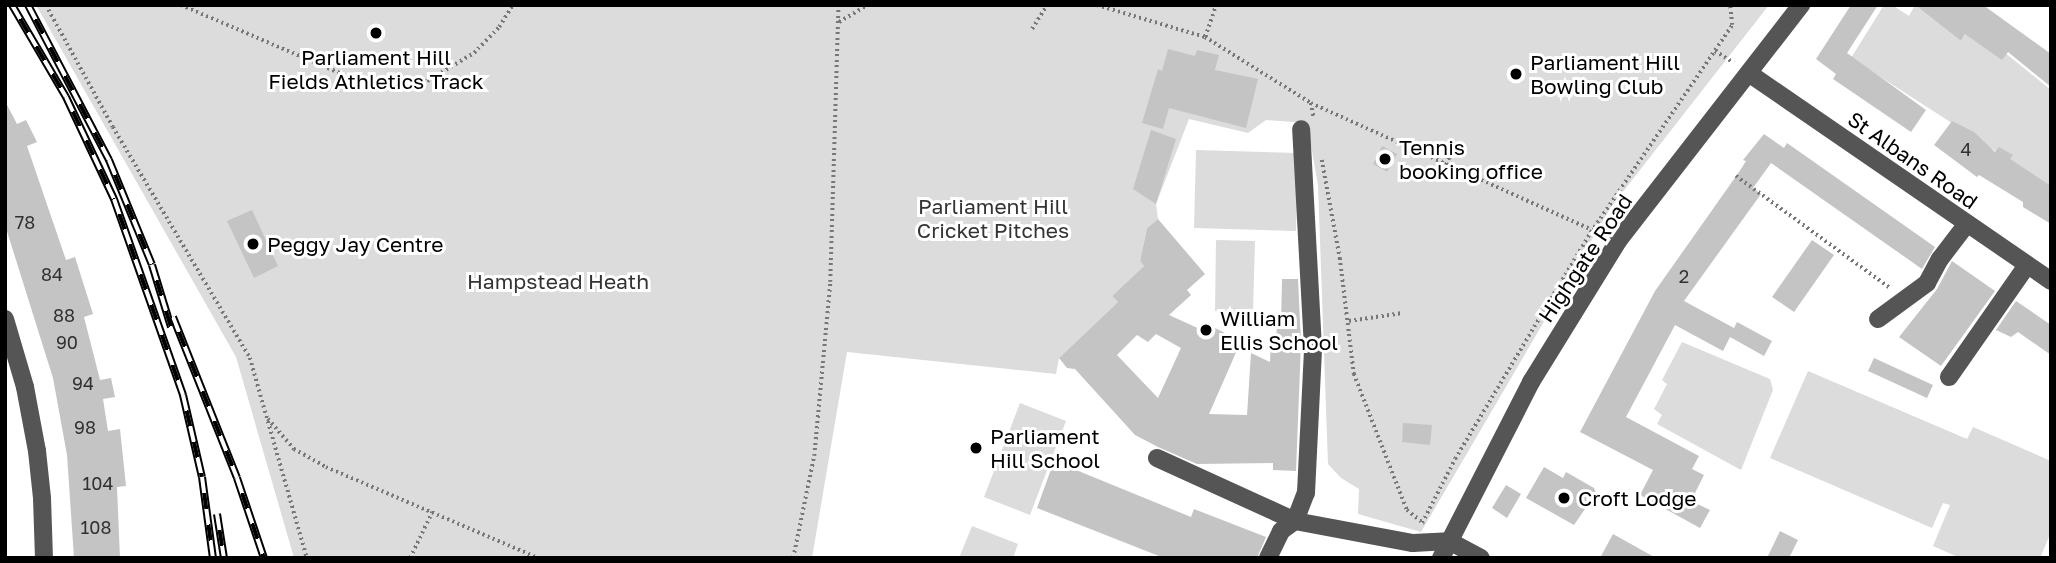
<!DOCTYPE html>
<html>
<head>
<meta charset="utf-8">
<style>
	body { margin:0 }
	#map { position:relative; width:2056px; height:563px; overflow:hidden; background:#fff; font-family:"Golos Text",sans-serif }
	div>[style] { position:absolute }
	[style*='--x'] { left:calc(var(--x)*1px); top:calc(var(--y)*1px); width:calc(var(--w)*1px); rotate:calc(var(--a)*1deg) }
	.green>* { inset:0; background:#dcdcdc }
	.building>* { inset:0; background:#c4c4c4 }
	.path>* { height:3.5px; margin-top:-1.75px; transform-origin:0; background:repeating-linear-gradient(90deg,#777 0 2px,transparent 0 5.5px) }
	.minor>* { height:18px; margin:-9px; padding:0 9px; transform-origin:9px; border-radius:9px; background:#555 }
	.rail>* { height:8px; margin-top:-4px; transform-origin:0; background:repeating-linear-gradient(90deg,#fff 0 16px,#000 0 32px); box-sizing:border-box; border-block:2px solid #000 }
	.dots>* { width:19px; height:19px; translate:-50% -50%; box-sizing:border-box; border:4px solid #fff; border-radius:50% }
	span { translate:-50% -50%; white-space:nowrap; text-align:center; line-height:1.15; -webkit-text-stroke:6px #fff; paint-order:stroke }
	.number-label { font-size:18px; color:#313131 }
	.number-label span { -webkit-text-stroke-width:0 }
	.poi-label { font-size:21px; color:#000 }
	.left { translate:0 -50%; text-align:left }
	.street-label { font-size:21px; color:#000 }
	.park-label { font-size:21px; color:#333 }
	.frame { position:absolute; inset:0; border:7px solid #000; pointer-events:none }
</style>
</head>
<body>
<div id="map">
	<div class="green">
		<div style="clip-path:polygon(36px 5px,1769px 5px,1611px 207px,1421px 532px,1358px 514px,1359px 489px,1341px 478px,1328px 464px,1318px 185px,1307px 123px,1266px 120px,1248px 133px,1189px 119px,1156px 204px,1158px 219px,1147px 228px,1140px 261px,1144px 266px,1112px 296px,1118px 302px,1059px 358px,1056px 374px,847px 352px,812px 558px,294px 558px,236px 357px)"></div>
		<div style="clip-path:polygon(1884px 5px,1892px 5px,1909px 16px,1915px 5px,1961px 41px,1971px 25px,2051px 90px,2051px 187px,1851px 58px)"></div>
		<div style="clip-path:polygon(1196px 150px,1298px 153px,1296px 231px,1194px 228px)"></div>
		<div style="clip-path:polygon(1216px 240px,1255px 241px,1253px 312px,1215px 311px)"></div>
		<div style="clip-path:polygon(1682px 342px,1770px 379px,1773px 390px,1741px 470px,1657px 424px,1662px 415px,1654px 409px,1667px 384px,1662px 380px)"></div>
		<div style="clip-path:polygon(1808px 371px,1967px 439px,1973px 427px,2051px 461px,2051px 532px,2040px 558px,1960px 558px,1933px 546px,1950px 505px,1943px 503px,1932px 528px,1770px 458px)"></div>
		<div style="clip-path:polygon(1020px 403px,1066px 421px,1030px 515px,984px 497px)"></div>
		<div style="clip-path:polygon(972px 526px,1018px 544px,1013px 558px,959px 558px)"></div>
	</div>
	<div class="building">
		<div style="clip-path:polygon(1851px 5px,1878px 5px,1847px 53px,1926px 110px,1911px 132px,1833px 79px,1836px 74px,1816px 59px)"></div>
		<div style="clip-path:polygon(1915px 5px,1983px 5px,2051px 54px,2051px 87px,2008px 52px,2002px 60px,1965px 34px,1961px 41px)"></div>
		<div style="clip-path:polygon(1168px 49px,1195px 56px,1197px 50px,1219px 55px,1215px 70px,1258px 79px,1246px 128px,1169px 108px,1163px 129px,1142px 123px,1158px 69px,1162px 71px)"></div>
		<div style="clip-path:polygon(5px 101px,17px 124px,26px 120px,37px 142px,27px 146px,66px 260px,75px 257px,93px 314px,84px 317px,100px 380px,111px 378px,115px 397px,103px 399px,108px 431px,120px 429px,126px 486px,117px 487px,120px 558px,74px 558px,67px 455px,53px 378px,5px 225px)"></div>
		<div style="clip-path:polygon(1952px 121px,1974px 132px,1995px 152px,1999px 147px,2013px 155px,2010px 159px,2051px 186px,2051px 224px,2023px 207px,2023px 202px,1979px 175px,1977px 177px,1934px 145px)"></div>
		<div style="clip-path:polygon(1151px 130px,1176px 139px,1156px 204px,1133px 189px)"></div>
		<div style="clip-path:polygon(1764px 134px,1784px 148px,1787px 143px,1935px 247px,1922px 269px,1771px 163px,1753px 188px,1761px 194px,1684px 301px,1734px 328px,1737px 322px,1772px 341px,1764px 356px,1730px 337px,1723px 351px,1675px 325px,1626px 417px,1699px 456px,1692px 469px,1704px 475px,1691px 501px,1710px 510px,1700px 528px,1640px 495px,1653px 470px,1580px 432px,1655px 291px,1739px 172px,1746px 161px,1743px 160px)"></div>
		<div style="clip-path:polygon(1382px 146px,1397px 154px,1387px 172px,1373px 164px)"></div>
		<div style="clip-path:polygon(252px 210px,278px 266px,254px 278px,227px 221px)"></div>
		<div style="clip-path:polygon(evenodd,1158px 219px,1205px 274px,1187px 290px,1191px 295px,1169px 315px,1202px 330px,1209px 325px,1229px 335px,1230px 344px,1238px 348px,1209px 414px,1247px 415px,1251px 353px,1270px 362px,1271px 338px,1276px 339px,1277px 325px,1281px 324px,1282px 279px,1298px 279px,1301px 343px,1296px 471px,1273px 470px,1273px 463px,1197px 464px,1158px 447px,1135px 435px,1075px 369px,1067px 368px,1059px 358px,1118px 302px,1112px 296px,1144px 266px,1140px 261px,1147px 228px,1158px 219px,1156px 334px,1181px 348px,1158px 398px,1117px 355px,1137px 335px,1148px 342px,1156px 334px)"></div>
		<div style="clip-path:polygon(1812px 240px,1834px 255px,1794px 312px,1772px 297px)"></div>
		<div style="clip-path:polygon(1952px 261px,1995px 291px,1941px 366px,1899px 337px,1937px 289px)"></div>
		<div style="clip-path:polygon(2016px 301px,2051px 325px,2051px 355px,2018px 332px,2011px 337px,1996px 330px)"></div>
		<div style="clip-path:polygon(1874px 358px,1933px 385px,1927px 398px,1868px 371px)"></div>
		<div style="clip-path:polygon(1403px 423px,1432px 425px,1430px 445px,1402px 442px)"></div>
		<div style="clip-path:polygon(1054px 461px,1191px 517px,1194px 509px,1266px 537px,1257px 558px,1164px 558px,1037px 508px)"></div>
		<div style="clip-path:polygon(1544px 467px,1563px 478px,1566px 472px,1594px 488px,1596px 493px,1574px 525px,1526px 498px)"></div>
		<div style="clip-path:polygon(1506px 485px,1521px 494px,1507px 518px,1492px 508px)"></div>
		<div style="clip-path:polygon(1780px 531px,1798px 540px,1789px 558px,1767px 558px)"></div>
		<div style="clip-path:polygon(1613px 534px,1656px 558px,1600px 558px)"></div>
	</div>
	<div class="path">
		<div style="--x:46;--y:5;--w:139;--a:61.2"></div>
		<div style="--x:113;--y:127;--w:269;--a:59.3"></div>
		<div style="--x:250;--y:358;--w:208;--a:74.1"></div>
		<div style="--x:181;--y:5;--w:175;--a:23.2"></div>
		<div style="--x:342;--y:74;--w:39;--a:12"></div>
		<div style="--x:380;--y:82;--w:47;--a:-1.2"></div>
		<div style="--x:427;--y:81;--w:55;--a:-30.8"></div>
		<div style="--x:474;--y:53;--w:36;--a:-46"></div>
		<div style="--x:499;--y:27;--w:26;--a:-58"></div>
		<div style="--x:1097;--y:5;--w:113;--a:16.5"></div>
		<div style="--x:1205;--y:37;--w:125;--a:31.9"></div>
		<div style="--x:1311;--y:103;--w:320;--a:24.3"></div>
		<div style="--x:839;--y:22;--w:33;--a:-31"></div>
		<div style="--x:1032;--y:29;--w:28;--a:-58"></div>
		<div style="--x:1205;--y:37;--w:34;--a:-71"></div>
		<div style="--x:1715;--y:51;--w:22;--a:32"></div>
		<div style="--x:1311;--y:103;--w:15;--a:79"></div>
		<div style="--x:1322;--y:160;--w:100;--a:79.6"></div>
		<div style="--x:1340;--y:258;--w:117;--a:83.1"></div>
		<div style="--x:1354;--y:374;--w:146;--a:68.7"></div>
		<div style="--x:1407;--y:510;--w:22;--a:39"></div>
		<div style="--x:1446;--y:165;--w:18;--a:-68"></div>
		<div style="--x:1736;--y:176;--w:190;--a:36"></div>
		<div style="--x:1349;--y:321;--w:54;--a:-8.6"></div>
		<div style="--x:268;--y:419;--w:40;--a:49"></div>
		<div style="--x:294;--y:449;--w:37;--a:29"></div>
		<div style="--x:326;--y:467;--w:231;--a:23.2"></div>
		<div style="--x:1422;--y:523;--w:72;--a:-62.7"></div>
		<div style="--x:1455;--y:459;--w:265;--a:-59.1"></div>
		<div style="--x:1591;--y:232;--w:250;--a:-55.7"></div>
		<div style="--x:1732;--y:25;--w:20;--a:-96"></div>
		<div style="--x:410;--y:558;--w:51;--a:-64.4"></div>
		<div style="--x:793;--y:558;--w:104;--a:-78.4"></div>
		<div style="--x:814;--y:456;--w:175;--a:-84.7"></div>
		<div style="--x:830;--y:282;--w:277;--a:-88.3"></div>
	</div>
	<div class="minor">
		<div style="--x:1750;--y:74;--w:365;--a:34.5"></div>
		<div style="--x:5;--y:319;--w:71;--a:73.6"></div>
		<div style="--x:25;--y:387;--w:65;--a:79.4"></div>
		<div style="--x:37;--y:451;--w:47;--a:83.9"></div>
		<div style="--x:42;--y:498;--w:60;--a:88.1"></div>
		<div style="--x:1878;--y:319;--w:61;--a:-36.3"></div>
		<div style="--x:1927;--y:283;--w:27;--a:-62"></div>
		<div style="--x:1940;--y:259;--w:43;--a:-52.6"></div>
		<div style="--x:1949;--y:377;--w:136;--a:-55.1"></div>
		<div style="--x:1157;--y:458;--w:152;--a:24.5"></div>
		<div style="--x:1295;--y:521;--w:30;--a:-69"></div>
		<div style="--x:1306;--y:493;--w:145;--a:-87.2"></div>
		<div style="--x:1313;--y:348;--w:219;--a:-93.1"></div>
		<div style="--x:1268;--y:558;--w:30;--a:-64"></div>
		<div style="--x:1281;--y:531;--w:17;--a:-36"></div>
		<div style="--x:1295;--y:521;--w:120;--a:10.6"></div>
		<div style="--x:1413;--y:543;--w:36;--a:-3"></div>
		<div style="--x:1449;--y:541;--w:36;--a:28"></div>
		<div style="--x:1441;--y:558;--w:198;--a:-62.9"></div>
		<div style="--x:1531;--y:382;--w:166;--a:-58.3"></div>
		<div style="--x:1618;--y:241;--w:299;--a:-52.2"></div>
	</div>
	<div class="rail">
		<div style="--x:12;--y:5;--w:107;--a:59.6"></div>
		<div style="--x:66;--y:97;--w:113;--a:64.8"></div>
		<div style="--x:114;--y:199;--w:208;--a:70.6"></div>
		<div style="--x:183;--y:395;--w:84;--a:77"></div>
		<div style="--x:202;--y:477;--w:82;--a:82.3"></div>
		<div style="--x:28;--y:5;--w:175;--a:62.4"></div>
		<div style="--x:109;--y:160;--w:113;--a:67.7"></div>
		<div style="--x:152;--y:265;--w:65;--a:73"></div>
		<div style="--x:173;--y:317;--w:173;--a:68.3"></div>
		<div style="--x:237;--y:478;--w:84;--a:71.4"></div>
		<div style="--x:217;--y:514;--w:45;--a:81"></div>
	</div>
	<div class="dots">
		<div style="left:376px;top:33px;background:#000"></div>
		<div style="left:1516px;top:74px;background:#000"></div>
		<div style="left:1385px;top:159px;background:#000"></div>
		<div style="left:253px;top:244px;background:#000"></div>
		<div style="left:1206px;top:330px;background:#000"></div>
		<div style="left:976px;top:448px;background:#000"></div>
		<div style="left:1564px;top:498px;background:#000"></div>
	</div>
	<div class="number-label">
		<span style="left:1966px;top:149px">4</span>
		<span style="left:25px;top:222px">78</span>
		<span style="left:52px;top:274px">84</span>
		<span style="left:1684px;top:276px">2</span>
		<span style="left:64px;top:315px">88</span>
		<span style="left:67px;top:342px">90</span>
		<span style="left:83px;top:383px">94</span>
		<span style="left:85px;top:427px">98</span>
		<span style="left:98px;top:483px">104</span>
		<span style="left:96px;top:527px">108</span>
	</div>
	<div class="poi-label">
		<span style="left:376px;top:69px">Parliament Hill<br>Fields Athletics Track</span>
		<span class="left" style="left:1530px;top:74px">Parliament Hill<br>Bowling Club</span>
		<span class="left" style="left:1399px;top:159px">Tennis<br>booking office</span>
		<span class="left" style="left:267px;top:244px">Peggy Jay Centre</span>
		<span class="left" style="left:1220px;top:330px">William<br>Ellis School</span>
		<span class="left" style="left:990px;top:448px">Parliament<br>Hill School</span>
		<span class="left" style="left:1578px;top:498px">Croft Lodge</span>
	</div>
	<div class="street-label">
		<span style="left:1913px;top:160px;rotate:35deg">St Albans Road</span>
		<span style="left:1585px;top:258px;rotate:-56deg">Highgate Road</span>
	</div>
	<div class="park-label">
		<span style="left:993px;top:218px">Parliament Hill<br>Cricket Pitches</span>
		<span style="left:558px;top:281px">Hampstead Heath</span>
	</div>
	<div class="frame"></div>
</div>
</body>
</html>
